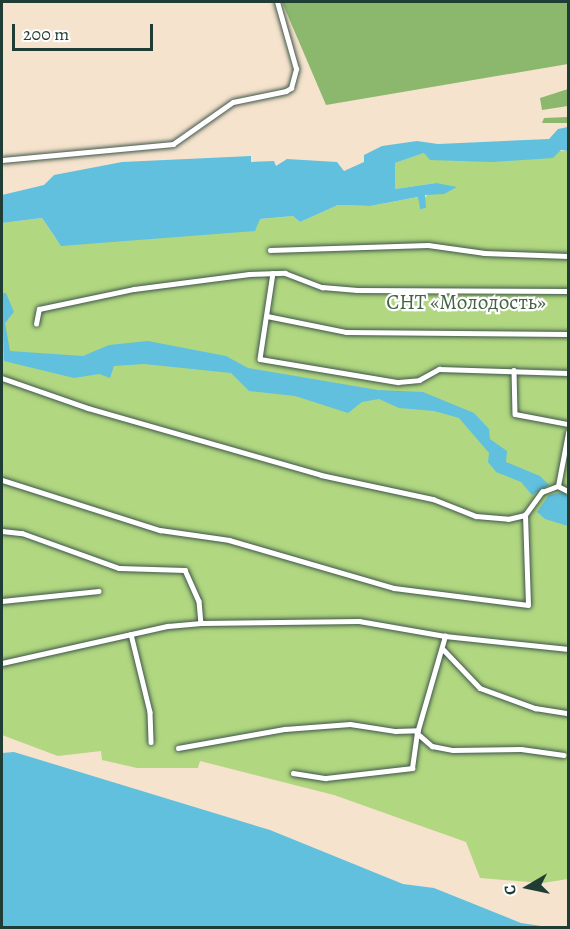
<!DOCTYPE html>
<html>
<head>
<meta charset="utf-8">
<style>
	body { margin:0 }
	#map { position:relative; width:570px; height:929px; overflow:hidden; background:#f6e3cd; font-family:Alegreya,serif }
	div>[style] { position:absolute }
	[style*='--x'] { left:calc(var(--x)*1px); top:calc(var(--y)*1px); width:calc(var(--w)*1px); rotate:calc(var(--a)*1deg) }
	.green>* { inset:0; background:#b1d780 }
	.forest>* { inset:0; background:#8cb86e }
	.water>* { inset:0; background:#60c0de }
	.roads { filter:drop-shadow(0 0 2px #3f564b) drop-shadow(0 0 2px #3f564b) }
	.minor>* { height:4.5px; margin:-2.25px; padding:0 2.25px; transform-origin:2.25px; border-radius:2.25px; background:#fff }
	span { translate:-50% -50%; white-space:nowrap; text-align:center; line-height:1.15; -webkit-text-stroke:4.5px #fff; paint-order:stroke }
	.park-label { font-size:21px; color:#446447 }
	.frame { position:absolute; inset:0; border:3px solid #1f3d34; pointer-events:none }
	.north { position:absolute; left:498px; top:857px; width:60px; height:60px; -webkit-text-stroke:4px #fff; paint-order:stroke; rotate:261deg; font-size:16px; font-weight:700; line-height:24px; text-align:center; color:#1f3d34 }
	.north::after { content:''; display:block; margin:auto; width:21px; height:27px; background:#1f3d34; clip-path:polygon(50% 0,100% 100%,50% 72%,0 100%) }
	.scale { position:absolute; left:12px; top:24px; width:141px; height:27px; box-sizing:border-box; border:3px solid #1f3d34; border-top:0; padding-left:8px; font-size:18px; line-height:21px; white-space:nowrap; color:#1f3d34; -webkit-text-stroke:4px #fff; paint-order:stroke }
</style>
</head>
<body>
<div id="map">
	<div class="green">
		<div style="clip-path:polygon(568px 151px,568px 879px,543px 883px,480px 878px,466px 842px,334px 795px,200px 761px,198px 768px,137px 768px,102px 760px,101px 751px,58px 756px,2px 735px,2px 223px,42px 218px,56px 239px,293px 216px,300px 222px,338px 205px,370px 206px,419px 197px,419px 206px,436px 183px,395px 189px,395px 163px,424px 153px)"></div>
	</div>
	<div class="forest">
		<div style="clip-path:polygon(282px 2px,568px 2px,568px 64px,326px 105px)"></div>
		<div style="clip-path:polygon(568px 89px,568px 106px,542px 110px,540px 98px)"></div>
		<div style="clip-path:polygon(568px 117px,568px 123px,542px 123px,544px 118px)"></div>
	</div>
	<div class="water">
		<div style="clip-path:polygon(568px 127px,568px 151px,561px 150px,553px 158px,492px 162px,430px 160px,424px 153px,395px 163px,395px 189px,436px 183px,457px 187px,444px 194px,425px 195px,426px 208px,420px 209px,418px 197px,370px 206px,338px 205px,300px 222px,293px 216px,260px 219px,255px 231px,61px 246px,42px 218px,2px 223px,2px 195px,44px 185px,54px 175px,122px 162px,251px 156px,251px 162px,274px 161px,276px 166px,287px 159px,337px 162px,344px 171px,364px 162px,364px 155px,382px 146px,417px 141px,438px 144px,549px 139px,558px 129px)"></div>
		<div style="clip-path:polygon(2px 293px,6px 293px,14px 312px,5px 323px,10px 351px,83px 356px,109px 345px,148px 341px,226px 356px,248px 368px,378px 390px,423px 392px,474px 413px,489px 429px,490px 439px,507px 451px,506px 462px,540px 476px,549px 485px,532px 495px,521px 482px,496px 472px,488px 462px,489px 453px,459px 418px,434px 411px,399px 408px,379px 399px,362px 402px,348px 413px,295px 396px,249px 391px,231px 373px,144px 364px,114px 366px,110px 378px,99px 374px,74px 378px,4px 361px)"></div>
		<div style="clip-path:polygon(564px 492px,568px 497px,568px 526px,545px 519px,537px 512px,549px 495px)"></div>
		<div style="clip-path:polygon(14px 752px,270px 830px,403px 884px,434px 888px,521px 923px,548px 927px,2px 927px,2px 753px)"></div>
	</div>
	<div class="roads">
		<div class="minor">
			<div style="--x:2;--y:160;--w:172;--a:-5.3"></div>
			<div style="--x:173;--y:144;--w:73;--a:-35"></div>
			<div style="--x:233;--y:102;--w:54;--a:-11.7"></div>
			<div style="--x:286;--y:91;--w:6;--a:-31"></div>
			<div style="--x:291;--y:88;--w:20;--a:-75"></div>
			<div style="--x:296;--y:69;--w:70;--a:-105.8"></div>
			<div style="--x:270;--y:250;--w:158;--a:-1.8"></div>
			<div style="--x:428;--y:245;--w:57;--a:8.1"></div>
			<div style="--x:484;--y:253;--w:84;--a:2"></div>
			<div style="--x:273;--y:273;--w:87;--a:98.6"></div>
			<div style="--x:260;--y:359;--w:140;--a:9.5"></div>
			<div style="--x:398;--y:382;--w:21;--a:-5"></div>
			<div style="--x:419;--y:380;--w:23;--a:-29"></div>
			<div style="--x:439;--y:369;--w:129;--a:1.8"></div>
			<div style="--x:267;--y:316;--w:81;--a:11.4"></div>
			<div style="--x:346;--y:332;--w:222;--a:0.5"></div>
			<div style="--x:36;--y:324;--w:15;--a:-79"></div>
			<div style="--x:39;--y:309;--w:97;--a:-11.9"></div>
			<div style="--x:134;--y:289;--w:116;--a:-7.4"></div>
			<div style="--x:249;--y:274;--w:36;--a:-2"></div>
			<div style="--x:285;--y:273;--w:40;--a:21"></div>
			<div style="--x:322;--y:287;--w:35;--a:5"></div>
			<div style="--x:357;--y:290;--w:211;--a:0.3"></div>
			<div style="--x:514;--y:370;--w:44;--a:88.7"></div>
			<div style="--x:515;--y:414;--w:54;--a:10.7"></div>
			<div style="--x:2;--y:378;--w:91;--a:19.2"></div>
			<div style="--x:88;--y:408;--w:242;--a:16"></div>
			<div style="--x:321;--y:475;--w:115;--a:12.1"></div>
			<div style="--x:433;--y:499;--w:46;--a:21.6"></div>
			<div style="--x:476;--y:516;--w:32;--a:5"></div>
			<div style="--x:508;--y:519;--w:17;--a:-13"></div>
			<div style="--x:2;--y:480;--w:166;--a:17.6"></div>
			<div style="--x:160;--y:530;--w:70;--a:8.2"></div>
			<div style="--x:229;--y:540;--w:172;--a:16.2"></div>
			<div style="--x:394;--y:588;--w:135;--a:7.2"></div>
			<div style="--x:528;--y:605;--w:90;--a:-91.9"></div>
			<div style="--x:525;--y:515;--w:29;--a:-54"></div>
			<div style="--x:542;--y:492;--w:17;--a:-21"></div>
			<div style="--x:558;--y:486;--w:11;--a:27"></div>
			<div style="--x:558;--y:486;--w:54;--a:-79.3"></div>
			<div style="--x:2;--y:531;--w:20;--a:6"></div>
			<div style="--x:22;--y:533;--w:103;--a:19.8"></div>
			<div style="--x:119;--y:568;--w:66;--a:1.7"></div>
			<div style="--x:185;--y:570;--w:34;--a:66"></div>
			<div style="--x:199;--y:601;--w:22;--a:85"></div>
			<div style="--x:2;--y:601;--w:97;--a:-5.9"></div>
			<div style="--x:131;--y:634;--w:80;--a:76.3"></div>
			<div style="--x:150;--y:712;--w:30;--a:88"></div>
			<div style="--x:444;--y:650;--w:52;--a:46.5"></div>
			<div style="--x:480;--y:688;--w:59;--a:20"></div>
			<div style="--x:535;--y:708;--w:33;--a:9"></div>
			<div style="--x:2;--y:663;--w:170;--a:-12.6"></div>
			<div style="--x:168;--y:626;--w:33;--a:-5"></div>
			<div style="--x:201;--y:623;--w:158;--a:-0.7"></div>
			<div style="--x:359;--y:621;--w:87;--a:9.9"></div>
			<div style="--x:445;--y:636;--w:124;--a:6"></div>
			<div style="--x:417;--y:733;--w:20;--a:41"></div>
			<div style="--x:432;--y:746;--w:21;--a:11"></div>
			<div style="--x:453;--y:750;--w:68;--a:-0.8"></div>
			<div style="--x:521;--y:749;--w:43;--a:7.9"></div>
			<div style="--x:178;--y:748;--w:109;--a:-10.1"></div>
			<div style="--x:285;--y:729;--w:65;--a:-4.4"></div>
			<div style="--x:350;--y:724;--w:46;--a:8.8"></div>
			<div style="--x:395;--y:731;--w:23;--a:-2"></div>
			<div style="--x:293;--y:773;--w:33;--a:9"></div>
			<div style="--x:326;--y:778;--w:87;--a:-6.6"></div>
			<div style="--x:412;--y:768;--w:35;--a:-82"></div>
			<div style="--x:417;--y:733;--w:101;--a:-73.9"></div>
		</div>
	</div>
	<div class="park-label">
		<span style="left:466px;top:302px">СНТ «Молодость»</span>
	</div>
	<div class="frame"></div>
	<div class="north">С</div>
	<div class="scale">200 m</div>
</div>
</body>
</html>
